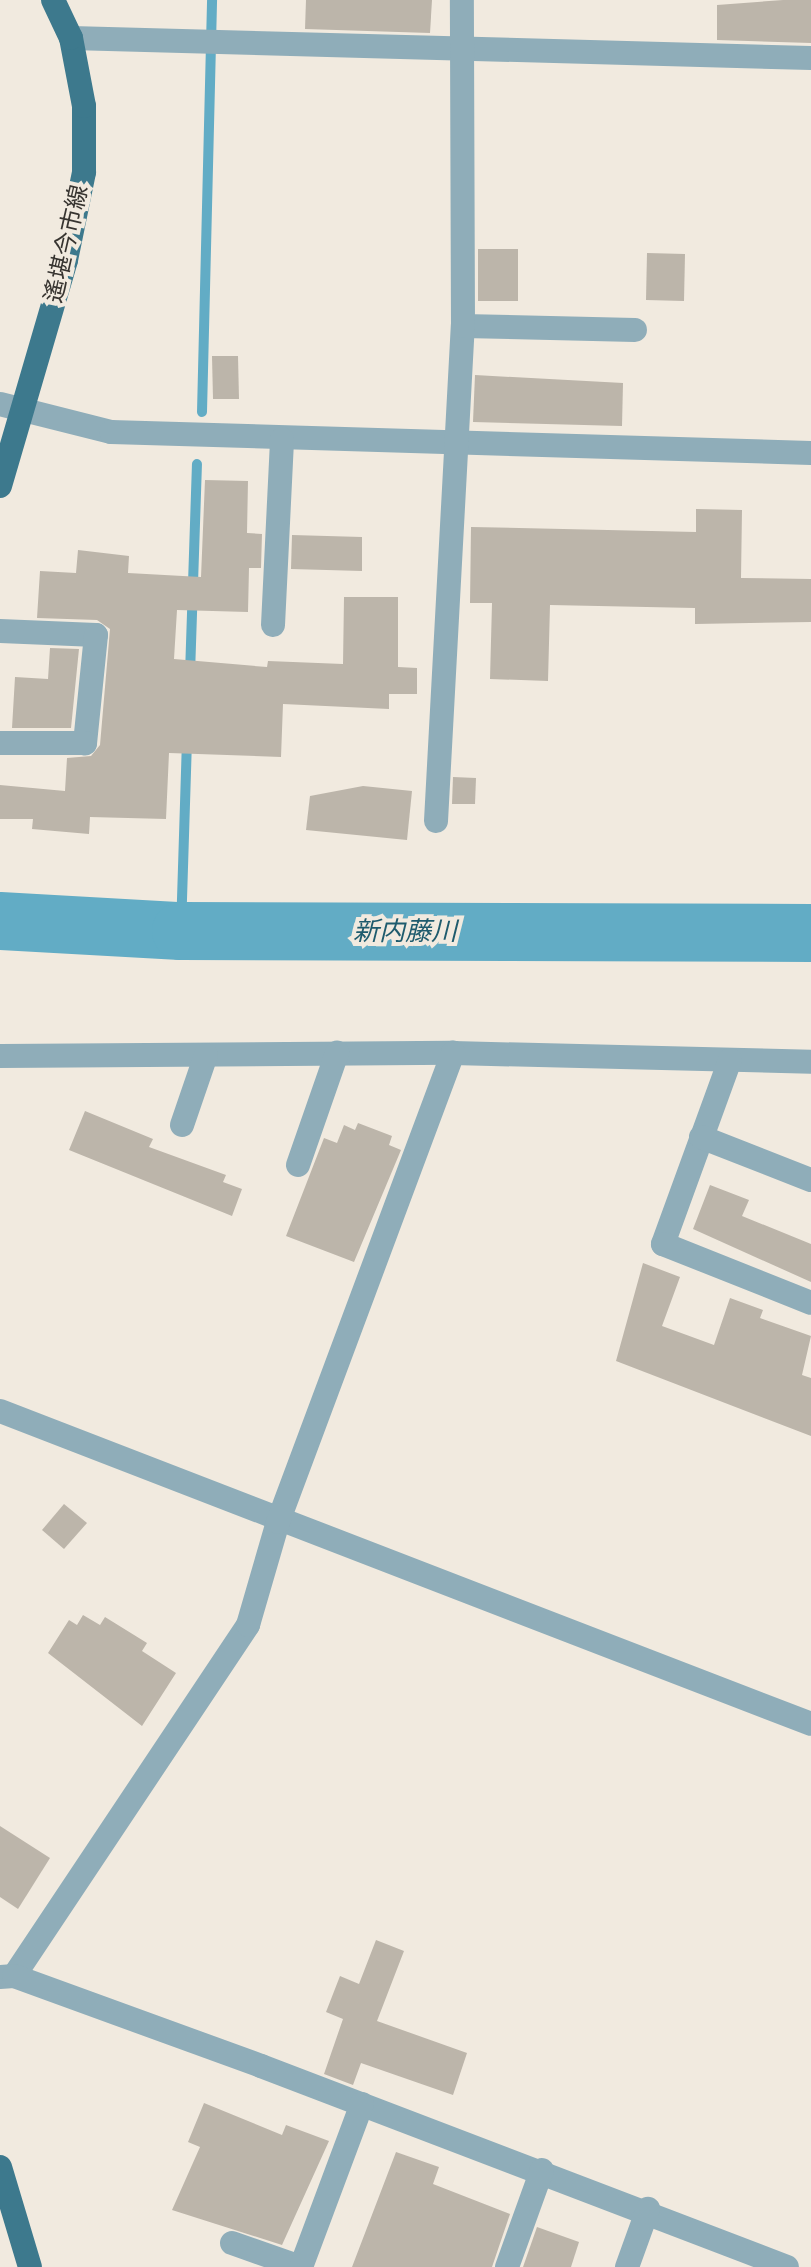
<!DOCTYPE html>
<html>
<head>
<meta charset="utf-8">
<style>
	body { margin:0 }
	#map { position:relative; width:811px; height:2267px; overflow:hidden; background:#f1eadf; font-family:"Roboto Condensed","Noto Sans JP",sans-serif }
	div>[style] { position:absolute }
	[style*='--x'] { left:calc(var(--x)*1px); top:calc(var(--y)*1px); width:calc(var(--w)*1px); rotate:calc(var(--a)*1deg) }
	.stream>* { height:10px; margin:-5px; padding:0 5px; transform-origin:5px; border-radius:5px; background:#62acc5 }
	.river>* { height:58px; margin:-29px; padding:0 29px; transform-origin:29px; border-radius:29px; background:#62acc5 }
	.building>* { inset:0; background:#bcb5aa }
	.minor>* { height:24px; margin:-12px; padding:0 12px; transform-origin:12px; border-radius:12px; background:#8fadb9 }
	.major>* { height:24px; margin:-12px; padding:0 12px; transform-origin:12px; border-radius:12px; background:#3d798d }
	span { translate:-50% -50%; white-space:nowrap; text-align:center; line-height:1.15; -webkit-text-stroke:8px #f1eadf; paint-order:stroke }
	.street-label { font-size:24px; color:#373430 }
	.water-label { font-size:26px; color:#1e5b6d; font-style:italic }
</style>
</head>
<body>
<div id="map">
	<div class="stream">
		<div style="--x:202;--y:412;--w:412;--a:-88.6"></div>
		<div style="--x:190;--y:674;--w:210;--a:-88.1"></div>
		<div style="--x:181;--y:931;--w:189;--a:-88.2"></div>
	</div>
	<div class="river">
		<div style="--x:0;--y:921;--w:181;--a:3.2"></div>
		<div style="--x:181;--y:931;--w:630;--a:0.18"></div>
	</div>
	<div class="building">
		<div style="clip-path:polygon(306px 0,432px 0,430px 33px,305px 29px)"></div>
		<div style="clip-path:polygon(783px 0,811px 0,811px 43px,717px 40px,717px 5px)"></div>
		<div style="clip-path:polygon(478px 249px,518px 249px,518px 301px,478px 301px)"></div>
		<div style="clip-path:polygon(647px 253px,685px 254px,684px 301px,646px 300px)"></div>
		<div style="clip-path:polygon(212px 356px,238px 356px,239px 399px,213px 399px)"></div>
		<div style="clip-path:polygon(475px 375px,623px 383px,622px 426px,473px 422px)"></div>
		<div style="clip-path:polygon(205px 480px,248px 481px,247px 533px,262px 534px,261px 568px,249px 568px,248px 612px,177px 610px,174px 659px,267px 667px,268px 661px,343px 664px,344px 597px,398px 597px,398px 667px,417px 668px,417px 694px,389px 694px,389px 709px,283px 704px,281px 757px,169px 753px,166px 819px,90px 817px,89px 834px,32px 829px,33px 819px,0 819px,0 785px,65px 791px,67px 758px,91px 756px,100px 745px,110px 629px,97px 620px,37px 618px,40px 571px,76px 573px,78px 550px,129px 556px,128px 573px,201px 577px)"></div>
		<div style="clip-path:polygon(696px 509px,742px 510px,741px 578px,811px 579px,811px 622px,695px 624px,695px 608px,550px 605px,548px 681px,490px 679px,492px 603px,470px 603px,471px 527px,696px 532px)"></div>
		<div style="clip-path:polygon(292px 535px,362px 537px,362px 571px,291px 569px)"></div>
		<div style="clip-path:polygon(50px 648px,79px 649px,71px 728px,12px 728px,15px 677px,48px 679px)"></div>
		<div style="clip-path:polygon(453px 777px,476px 778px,475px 804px,452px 804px)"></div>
		<div style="clip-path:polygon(363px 786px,412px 791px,407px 840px,306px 830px,310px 796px)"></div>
		<div style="clip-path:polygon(85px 1111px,153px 1139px,149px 1147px,226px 1175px,223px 1182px,242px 1189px,232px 1216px,69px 1150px)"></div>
		<div style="clip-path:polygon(358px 1123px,392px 1136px,389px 1145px,401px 1150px,354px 1262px,286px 1236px,324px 1138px,337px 1143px,344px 1125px,355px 1130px)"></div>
		<div style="clip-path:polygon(710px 1185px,749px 1200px,742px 1216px,811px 1244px,811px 1282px,693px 1229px)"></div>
		<div style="clip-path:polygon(643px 1263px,680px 1277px,662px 1326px,714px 1345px,730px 1298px,763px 1310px,760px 1318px,811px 1336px,802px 1375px,811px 1378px,811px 1436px,616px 1361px)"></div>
		<div style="clip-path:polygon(64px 1504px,87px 1523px,64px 1549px,42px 1530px)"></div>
		<div style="clip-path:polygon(83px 1615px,100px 1625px,105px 1617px,147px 1643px,142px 1651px,176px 1673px,142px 1726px,48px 1653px,69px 1620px,77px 1625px)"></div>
		<div style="clip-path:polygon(0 1826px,50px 1858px,18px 1909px,0 1897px)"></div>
		<div style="clip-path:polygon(376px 1940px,404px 1951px,377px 2021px,467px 2053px,453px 2095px,361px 2063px,353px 2085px,324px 2074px,343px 2019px,326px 2012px,340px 1976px,359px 1984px)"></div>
		<div style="clip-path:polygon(204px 2103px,282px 2135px,286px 2125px,329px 2141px,282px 2245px,172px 2210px,200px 2147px,188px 2142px)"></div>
		<div style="clip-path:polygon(396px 2152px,439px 2167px,433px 2184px,510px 2214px,492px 2267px,352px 2267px)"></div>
		<div style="clip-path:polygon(537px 2227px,579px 2242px,571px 2267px,523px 2267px)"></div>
	</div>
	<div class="minor">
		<div style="--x:71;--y:38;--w:740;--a:1.55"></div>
		<div style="--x:463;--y:326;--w:172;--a:1.3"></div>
		<div style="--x:0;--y:404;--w:114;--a:14.2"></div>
		<div style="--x:111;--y:432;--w:700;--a:1.72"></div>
		<div style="--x:273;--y:625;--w:186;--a:-87.2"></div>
		<div style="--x:0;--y:631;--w:96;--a:2.4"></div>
		<div style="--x:96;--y:635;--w:109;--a:95.8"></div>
		<div style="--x:85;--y:743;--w:85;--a:180"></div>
		<div style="--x:436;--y:821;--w:496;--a:-86.9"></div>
		<div style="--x:463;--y:326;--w:326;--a:-90.2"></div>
		<div style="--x:0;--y:1056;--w:453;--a:-0.4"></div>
		<div style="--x:453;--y:1053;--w:358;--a:1.4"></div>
		<div style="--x:730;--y:1060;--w:196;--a:110"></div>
		<div style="--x:663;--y:1244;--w:159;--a:21.7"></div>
		<div style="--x:182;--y:1125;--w:74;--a:-71.1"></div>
		<div style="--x:701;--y:1137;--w:118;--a:21.4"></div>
		<div style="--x:298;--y:1165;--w:119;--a:-70.8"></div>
		<div style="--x:0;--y:1411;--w:869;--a:21.1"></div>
		<div style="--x:14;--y:1976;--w:422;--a:-56.3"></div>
		<div style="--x:248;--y:1625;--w:107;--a:-73.8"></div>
		<div style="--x:278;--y:1522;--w:501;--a:-69.54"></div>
		<div style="--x:0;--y:1977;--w:14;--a:-4"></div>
		<div style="--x:14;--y:1976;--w:263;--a:20"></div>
		<div style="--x:261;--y:2066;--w:563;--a:20.91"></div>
		<div style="--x:232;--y:2243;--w:72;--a:19.4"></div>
		<div style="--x:301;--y:2267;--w:174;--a:-69.5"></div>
		<div style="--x:507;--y:2267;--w:103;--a:-70.2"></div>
		<div style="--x:627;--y:2267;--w:62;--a:-70.1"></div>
	</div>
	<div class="major">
		<div style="--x:0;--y:486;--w:235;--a:-73.7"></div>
		<div style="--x:66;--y:260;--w:90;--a:-78.4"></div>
		<div style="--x:84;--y:172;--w:66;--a:-90"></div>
		<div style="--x:84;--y:106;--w:69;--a:-100.8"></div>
		<div style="--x:71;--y:38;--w:42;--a:-115.3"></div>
		<div style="--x:0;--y:2167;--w:104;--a:73.3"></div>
	</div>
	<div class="street-label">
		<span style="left:67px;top:244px;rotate:-77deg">遙堪今市線</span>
	</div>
	<div class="water-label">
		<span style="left:405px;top:932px">新内藤川</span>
	</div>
</div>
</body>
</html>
